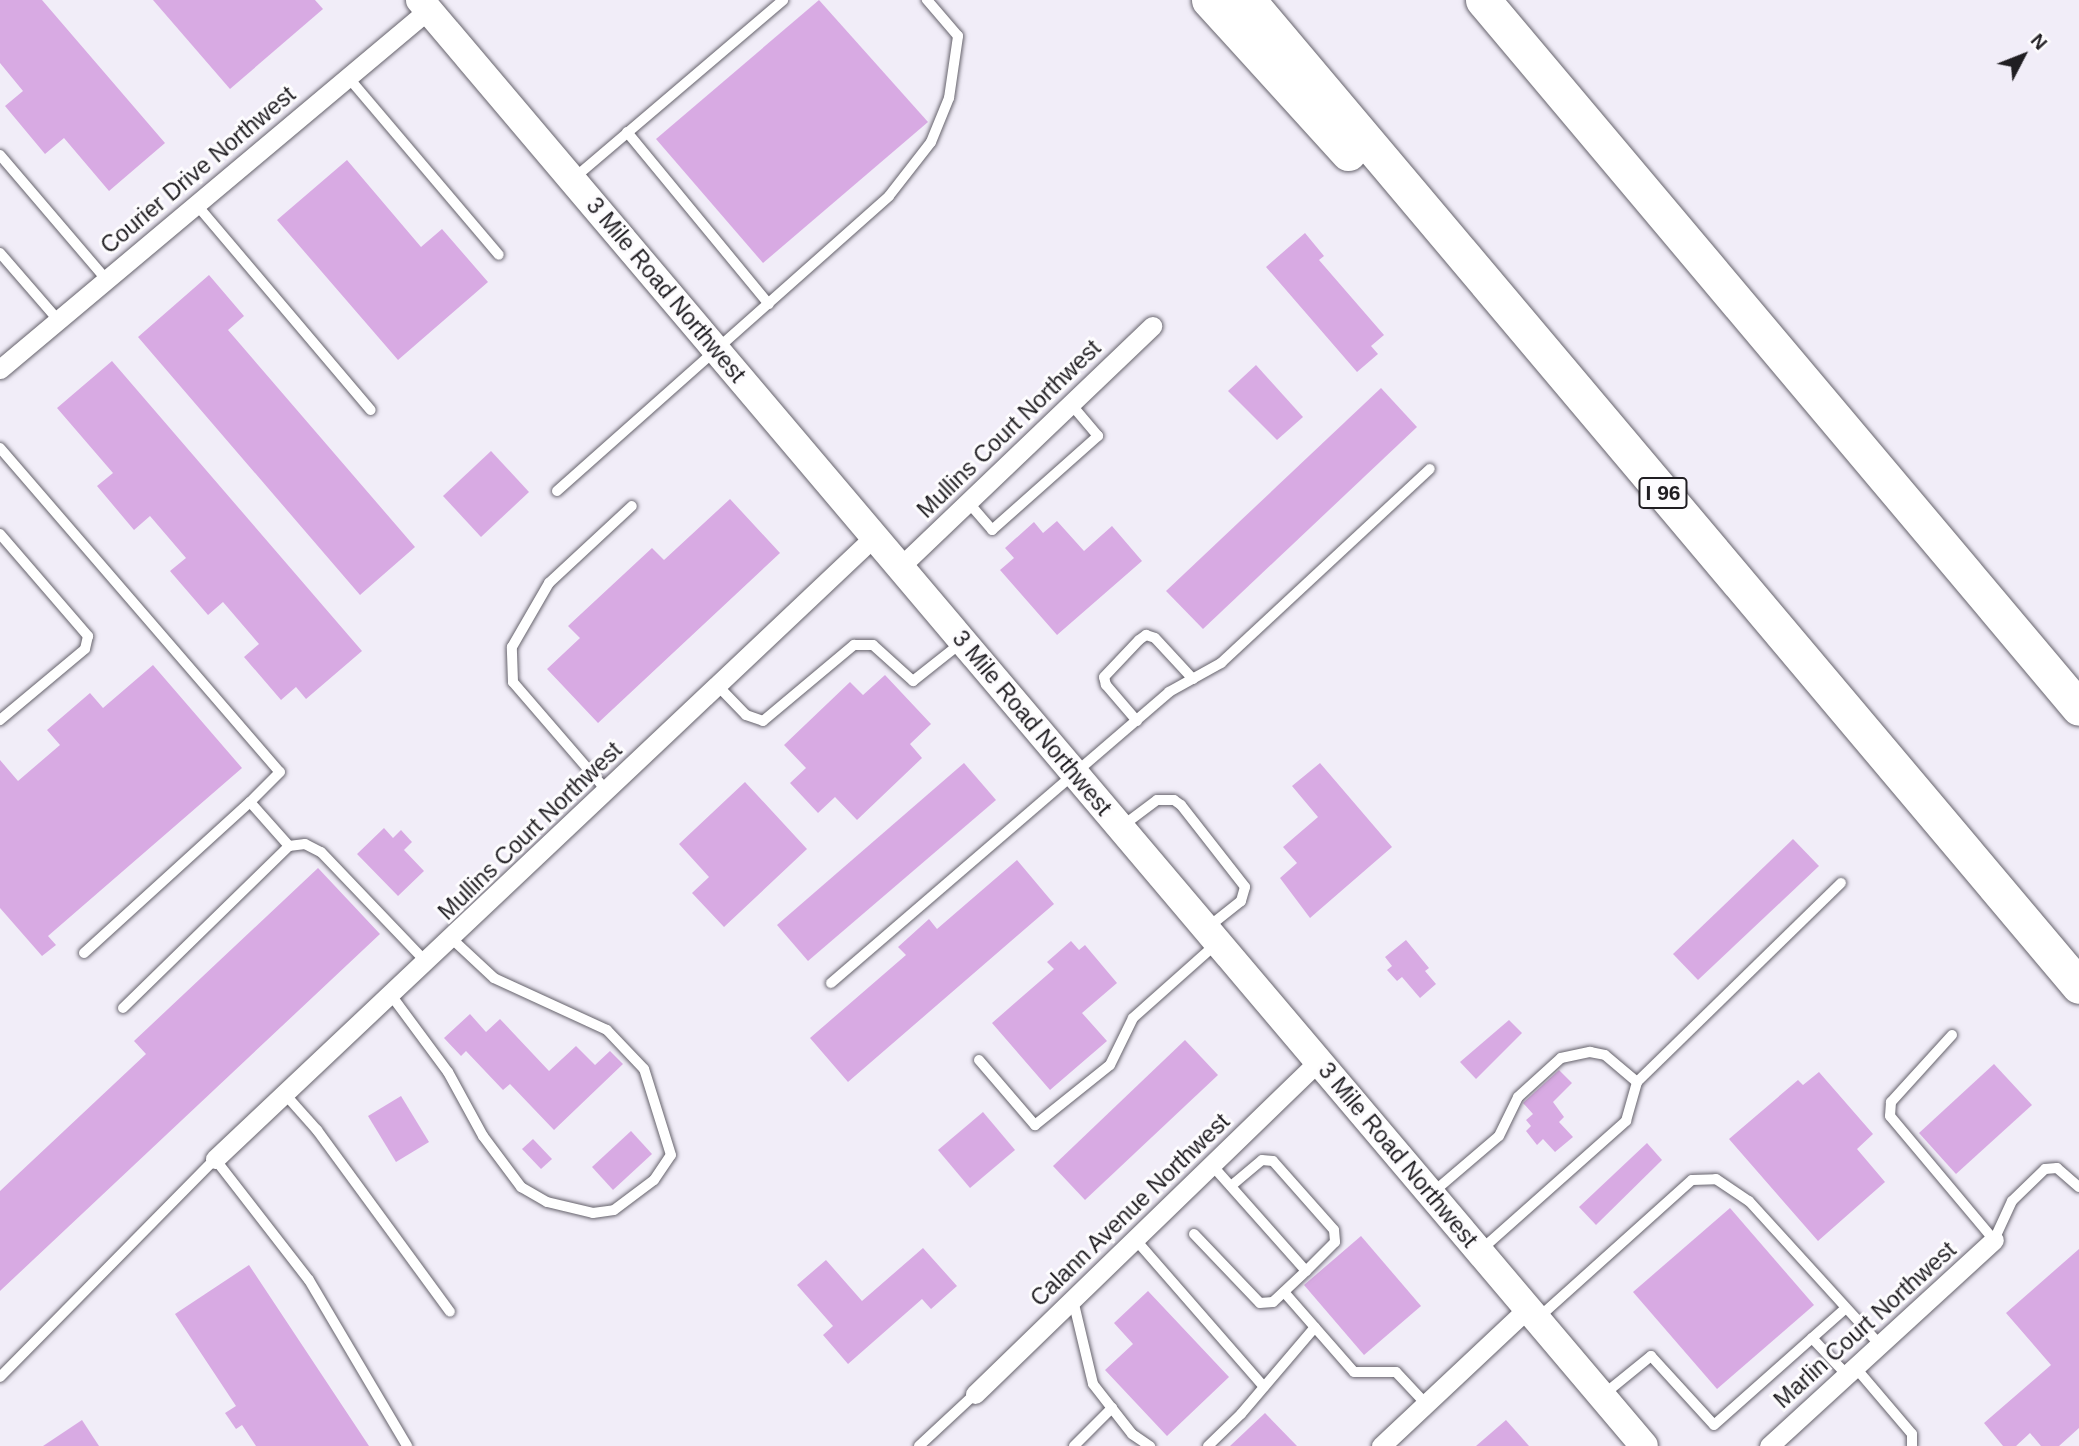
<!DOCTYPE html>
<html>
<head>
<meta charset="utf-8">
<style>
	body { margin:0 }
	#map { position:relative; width:2079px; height:1446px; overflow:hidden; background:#f1edf8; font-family:Helvetica,sans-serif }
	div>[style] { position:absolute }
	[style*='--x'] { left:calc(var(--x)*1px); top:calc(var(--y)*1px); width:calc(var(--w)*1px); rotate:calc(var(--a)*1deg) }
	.building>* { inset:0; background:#d8aae3 }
	.roads { filter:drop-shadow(0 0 2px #66636c) drop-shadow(0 0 2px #66636c) }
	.lane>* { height:10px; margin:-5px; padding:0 5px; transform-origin:5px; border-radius:5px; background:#fff }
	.street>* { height:19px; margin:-9.5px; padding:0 9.5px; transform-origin:9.5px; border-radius:9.5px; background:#fff }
	.secondary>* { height:28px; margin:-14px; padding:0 14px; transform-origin:14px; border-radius:14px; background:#fff }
	.highway>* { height:35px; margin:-17.5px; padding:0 17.5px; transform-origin:17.5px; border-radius:17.5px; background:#fff }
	span { translate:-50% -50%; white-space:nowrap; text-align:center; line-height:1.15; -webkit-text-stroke:6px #fdfcfe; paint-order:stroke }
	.shield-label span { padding:2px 5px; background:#fdfcfe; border:2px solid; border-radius:5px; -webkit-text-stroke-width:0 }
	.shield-label { font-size:21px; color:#201e22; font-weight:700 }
	.street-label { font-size:23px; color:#201e22 }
	.north { position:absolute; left:1988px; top:21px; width:70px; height:70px; -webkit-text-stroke:5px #fdfcfe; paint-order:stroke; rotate:48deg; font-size:19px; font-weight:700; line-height:28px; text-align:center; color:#201e22 }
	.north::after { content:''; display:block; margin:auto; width:24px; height:32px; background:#201e22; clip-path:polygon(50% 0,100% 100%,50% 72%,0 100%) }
</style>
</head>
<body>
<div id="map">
	<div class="building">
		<div style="clip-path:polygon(0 0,42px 0,165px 143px,109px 191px,64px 138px,45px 154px,5px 106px,23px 91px,0 63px)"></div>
		<div style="clip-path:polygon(153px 0,315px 0,323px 9px,230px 89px)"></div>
		<div style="clip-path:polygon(819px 0,928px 122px,763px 263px,656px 139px)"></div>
		<div style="clip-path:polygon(347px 160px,421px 247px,442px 229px,488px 282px,398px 360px,277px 220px)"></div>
		<div style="clip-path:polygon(1305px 233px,1324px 256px,1319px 260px,1384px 335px,1371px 346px,1378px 354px,1357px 372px,1266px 267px)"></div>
		<div style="clip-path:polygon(209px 275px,244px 316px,228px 330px,415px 547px,360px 595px,138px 337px)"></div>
		<div style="clip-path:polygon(112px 361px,362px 651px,306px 699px,296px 687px,281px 700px,244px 657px,259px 644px,223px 602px,208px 615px,170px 571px,186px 558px,150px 516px,134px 530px,97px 486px,113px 473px,57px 408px)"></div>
		<div style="clip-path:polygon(1256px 365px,1303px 417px,1277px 440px,1228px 391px)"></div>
		<div style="clip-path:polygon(1381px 388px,1417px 427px,1203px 629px,1166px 591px)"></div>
		<div style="clip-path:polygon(491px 451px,529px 492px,481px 537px,443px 496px)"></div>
		<div style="clip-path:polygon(730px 499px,780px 553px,598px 723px,547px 669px,580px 638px,568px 626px,652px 548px,664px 560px)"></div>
		<div style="clip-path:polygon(1057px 521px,1084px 551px,1112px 526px,1142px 561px,1057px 635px,1000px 570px,1014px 558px,1005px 548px,1034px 522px,1043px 533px)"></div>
		<div style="clip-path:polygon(153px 665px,242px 768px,48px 936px,56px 945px,42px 956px,0 908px,0 760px,18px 781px,60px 745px,47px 730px,90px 693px,103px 708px)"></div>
		<div style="clip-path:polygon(885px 675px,931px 724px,910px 744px,922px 758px,857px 820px,835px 797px,818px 813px,790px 783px,806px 768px,784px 745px,850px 682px,863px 695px)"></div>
		<div style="clip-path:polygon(964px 763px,996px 800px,808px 961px,777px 925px)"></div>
		<div style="clip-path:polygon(1320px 763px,1392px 847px,1310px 918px,1280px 878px,1297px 863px,1283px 847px,1318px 817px,1292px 786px)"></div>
		<div style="clip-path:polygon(745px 782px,807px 849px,724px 927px,692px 893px,709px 877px,679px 844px)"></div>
		<div style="clip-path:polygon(384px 828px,393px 838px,401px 830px,412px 842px,404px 850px,424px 871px,398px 896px,357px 854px)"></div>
		<div style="clip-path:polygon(1793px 839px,1819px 866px,1698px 980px,1673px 954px)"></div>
		<div style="clip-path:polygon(1017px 860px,1054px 904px,848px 1082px,810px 1038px,906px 955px,898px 947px,929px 919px,937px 929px)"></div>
		<div style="clip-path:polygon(318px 868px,380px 934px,0 1291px,0 1191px,146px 1054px,134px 1041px)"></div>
		<div style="clip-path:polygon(1406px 940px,1429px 968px,1425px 971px,1436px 984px,1420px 998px,1402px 977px,1397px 981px,1387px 970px,1392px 966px,1385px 957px)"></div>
		<div style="clip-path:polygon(1071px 941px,1079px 950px,1085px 945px,1117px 983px,1082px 1013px,1107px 1041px,1050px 1090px,992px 1023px,1054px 969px,1047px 962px)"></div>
		<div style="clip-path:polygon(470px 1014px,486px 1032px,500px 1019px,549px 1071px,576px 1046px,595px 1065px,610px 1051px,623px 1064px,554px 1130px,510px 1084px,503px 1090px,466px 1051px,461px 1056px,444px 1038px)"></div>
		<div style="clip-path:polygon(1509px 1020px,1522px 1033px,1476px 1079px,1460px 1062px)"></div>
		<div style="clip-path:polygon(1185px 1040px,1218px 1075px,1085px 1200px,1053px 1166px)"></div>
		<div style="clip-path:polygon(1994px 1064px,2032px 1105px,1956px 1174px,1919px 1133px)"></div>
		<div style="clip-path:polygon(1559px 1070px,1572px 1083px,1553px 1102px,1564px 1117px,1559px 1122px,1573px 1137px,1555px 1152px,1543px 1139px,1537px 1145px,1526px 1131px,1531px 1126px,1526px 1120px,1533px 1114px,1523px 1103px)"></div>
		<div style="clip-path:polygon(1819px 1072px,1873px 1134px,1857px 1149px,1885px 1182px,1818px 1241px,1729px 1139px,1798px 1080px,1803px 1085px)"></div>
		<div style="clip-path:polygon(401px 1096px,429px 1142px,396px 1162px,368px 1116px)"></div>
		<div style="clip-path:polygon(983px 1112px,1015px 1150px,970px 1188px,938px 1150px)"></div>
		<div style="clip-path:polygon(631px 1131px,652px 1154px,613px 1190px,592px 1167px)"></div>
		<div style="clip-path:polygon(533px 1139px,552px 1159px,541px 1169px,522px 1149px)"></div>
		<div style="clip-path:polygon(1647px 1143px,1662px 1160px,1596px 1225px,1579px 1207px)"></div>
		<div style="clip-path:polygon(1730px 1208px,1814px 1305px,1717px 1389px,1633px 1292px)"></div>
		<div style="clip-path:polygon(1361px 1236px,1421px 1306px,1364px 1355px,1304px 1285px)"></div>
		<div style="clip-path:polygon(923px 1248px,957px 1286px,931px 1309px,922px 1299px,848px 1364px,823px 1335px,833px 1326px,797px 1285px,826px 1260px,862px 1301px)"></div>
		<div style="clip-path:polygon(2079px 1249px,2079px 1428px,2059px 1446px,2041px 1446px,2030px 1433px,2016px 1446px,2003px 1446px,1984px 1423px,2051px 1365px,2006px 1313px)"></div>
		<div style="clip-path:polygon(249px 1265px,369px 1446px,256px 1446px,242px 1425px,236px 1429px,225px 1413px,236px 1406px,175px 1314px)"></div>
		<div style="clip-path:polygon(1148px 1291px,1229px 1377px,1167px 1436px,1105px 1370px,1133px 1344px,1114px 1323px)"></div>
		<div style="clip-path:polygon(1265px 1413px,1297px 1446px,1230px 1446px)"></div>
		<div style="clip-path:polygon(82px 1420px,99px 1446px,43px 1446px)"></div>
		<div style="clip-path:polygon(1506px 1420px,1529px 1446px,1476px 1446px)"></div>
	</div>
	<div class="roads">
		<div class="lane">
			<div style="--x:348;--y:77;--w:233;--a:49.7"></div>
			<div style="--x:627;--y:132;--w:223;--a:50.5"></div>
			<div style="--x:0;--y:155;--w:163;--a:49.5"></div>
			<div style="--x:573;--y:179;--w:276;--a:-40.4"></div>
			<div style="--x:196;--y:204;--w:270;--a:49.7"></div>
			<div style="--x:0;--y:253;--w:89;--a:49.1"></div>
			<div style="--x:0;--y:448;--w:428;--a:49.2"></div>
			<div style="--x:280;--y:772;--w:42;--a:135"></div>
			<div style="--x:250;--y:802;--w:59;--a:48.4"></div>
			<div style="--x:289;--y:846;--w:16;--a:-7"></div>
			<div style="--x:305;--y:844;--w:18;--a:27"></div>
			<div style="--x:321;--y:852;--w:153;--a:46.3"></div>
			<div style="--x:557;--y:491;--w:444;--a:-41.6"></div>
			<div style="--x:889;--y:196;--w:68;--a:-52.1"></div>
			<div style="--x:931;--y:142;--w:48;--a:-67.8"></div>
			<div style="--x:949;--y:98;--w:63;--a:-81.7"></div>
			<div style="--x:958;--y:36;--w:48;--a:-130.7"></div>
			<div style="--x:968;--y:502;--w:37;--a:49"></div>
			<div style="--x:992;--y:530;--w:142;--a:-41.6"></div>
			<div style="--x:1098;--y:436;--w:42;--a:-130.2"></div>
			<div style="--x:0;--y:534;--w:135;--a:49.2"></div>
			<div style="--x:88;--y:636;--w:13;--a:103"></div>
			<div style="--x:85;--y:649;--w:111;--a:140.1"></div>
			<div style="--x:718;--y:686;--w:40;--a:46"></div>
			<div style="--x:746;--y:715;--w:18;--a:19"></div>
			<div style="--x:763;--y:721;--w:119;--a:-39.9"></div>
			<div style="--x:854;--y:645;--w:19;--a:0"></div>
			<div style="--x:873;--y:645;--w:54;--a:42"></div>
			<div style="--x:913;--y:681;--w:61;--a:-38.4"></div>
			<div style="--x:1137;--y:721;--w:48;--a:-130.7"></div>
			<div style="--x:1106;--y:685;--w:8;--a:-104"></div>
			<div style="--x:1104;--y:677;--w:51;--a:-46.6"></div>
			<div style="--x:1139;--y:640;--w:9;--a:-36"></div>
			<div style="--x:1146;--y:635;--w:9;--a:18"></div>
			<div style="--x:1155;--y:638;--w:56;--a:47.2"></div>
			<div style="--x:607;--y:791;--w:144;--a:-130.8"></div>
			<div style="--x:513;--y:682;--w:35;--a:-92"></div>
			<div style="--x:512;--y:647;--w:74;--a:-60"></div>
			<div style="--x:549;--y:583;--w:113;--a:-42.9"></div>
			<div style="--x:1121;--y:827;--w:45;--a:-36.9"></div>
			<div style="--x:1157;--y:800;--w:17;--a:0"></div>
			<div style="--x:1174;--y:800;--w:9;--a:36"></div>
			<div style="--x:1181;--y:805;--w:104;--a:52"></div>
			<div style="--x:1245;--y:887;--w:15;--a:106"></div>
			<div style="--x:1241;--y:901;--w:43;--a:141.5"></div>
			<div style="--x:84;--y:953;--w:224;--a:-42.3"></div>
			<div style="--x:831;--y:983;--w:446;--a:-40.7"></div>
			<div style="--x:1169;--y:692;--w:60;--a:-29.1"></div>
			<div style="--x:1221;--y:663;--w:285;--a:-42.9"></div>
			<div style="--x:391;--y:995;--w:96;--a:53.5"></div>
			<div style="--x:448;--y:1072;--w:73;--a:61.3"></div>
			<div style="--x:483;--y:1136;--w:64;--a:53.3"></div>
			<div style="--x:521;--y:1187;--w:30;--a:30"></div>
			<div style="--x:547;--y:1202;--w:47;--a:13.4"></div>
			<div style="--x:593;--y:1213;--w:21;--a:-8"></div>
			<div style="--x:614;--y:1210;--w:50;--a:-36.9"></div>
			<div style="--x:654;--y:1180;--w:30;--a:-56"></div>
			<div style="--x:671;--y:1155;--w:90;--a:-107.4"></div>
			<div style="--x:644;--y:1069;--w:54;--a:-133.5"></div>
			<div style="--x:607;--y:1030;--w:124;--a:-155.3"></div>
			<div style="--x:494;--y:978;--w:57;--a:-137.1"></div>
			<div style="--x:123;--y:1008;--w:232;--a:-44.3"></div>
			<div style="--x:1952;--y:1035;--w:91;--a:132.3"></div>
			<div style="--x:1891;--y:1102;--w:14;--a:94"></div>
			<div style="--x:1890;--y:1116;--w:162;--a:50"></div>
			<div style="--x:979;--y:1060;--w:86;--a:49.3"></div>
			<div style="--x:1035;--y:1125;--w:96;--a:-38.7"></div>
			<div style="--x:1110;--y:1065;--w:52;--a:-63.9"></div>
			<div style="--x:1133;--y:1018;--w:110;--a:-41.7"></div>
			<div style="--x:284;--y:1093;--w:50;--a:48.3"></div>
			<div style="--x:317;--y:1130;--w:225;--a:53.8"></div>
			<div style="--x:1231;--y:1186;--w:40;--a:-40"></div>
			<div style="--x:1262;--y:1160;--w:11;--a:5"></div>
			<div style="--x:1273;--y:1161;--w:92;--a:48.5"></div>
			<div style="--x:1334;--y:1230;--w:12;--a:85"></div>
			<div style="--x:1335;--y:1242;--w:41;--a:135"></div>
			<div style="--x:1431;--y:1194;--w:89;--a:-40.5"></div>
			<div style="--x:1499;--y:1136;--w:43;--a:-64"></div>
			<div style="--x:1518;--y:1097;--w:58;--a:-42.2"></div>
			<div style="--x:1561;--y:1058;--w:30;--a:-12"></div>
			<div style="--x:1590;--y:1052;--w:15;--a:11"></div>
			<div style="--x:1605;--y:1055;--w:42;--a:40.2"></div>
			<div style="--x:1194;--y:1234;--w:95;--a:46.3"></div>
			<div style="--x:1260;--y:1303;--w:13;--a:-4"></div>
			<div style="--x:1273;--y:1302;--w:45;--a:-43.2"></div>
			<div style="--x:1306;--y:1271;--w:142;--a:-131.6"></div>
			<div style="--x:1135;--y:1239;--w:196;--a:48.9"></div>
			<div style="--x:1994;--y:1240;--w:43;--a:-65.2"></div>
			<div style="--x:2012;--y:1201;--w:46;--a:-44.1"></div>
			<div style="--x:2045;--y:1169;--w:12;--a:-5"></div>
			<div style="--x:2057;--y:1168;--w:29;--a:41"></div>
			<div style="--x:1482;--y:1249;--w:193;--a:-41.6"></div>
			<div style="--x:1626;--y:1121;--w:41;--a:-74.2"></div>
			<div style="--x:1637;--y:1082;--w:285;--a:-44.3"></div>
			<div style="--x:1284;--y:1292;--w:106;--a:48.8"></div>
			<div style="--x:1354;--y:1372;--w:42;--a:0"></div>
			<div style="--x:1396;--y:1372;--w:45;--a:46.8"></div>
			<div style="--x:1073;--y:1300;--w:86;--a:76.6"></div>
			<div style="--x:1093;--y:1384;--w:63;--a:52"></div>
			<div style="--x:1132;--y:1434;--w:22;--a:34"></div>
			<div style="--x:1537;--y:1319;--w:208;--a:-41.9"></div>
			<div style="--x:1692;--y:1180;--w:24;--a:-2"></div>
			<div style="--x:1716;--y:1179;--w:40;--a:34"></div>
			<div style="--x:1749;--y:1201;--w:195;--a:47.7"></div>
			<div style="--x:1812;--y:1338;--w:51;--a:46.6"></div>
			<div style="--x:1855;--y:1367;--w:88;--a:49.6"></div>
			<div style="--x:1912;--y:1434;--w:12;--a:90"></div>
			<div style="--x:0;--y:1377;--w:306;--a:-45.4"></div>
			<div style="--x:215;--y:1159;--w:153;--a:52.2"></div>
			<div style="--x:309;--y:1280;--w:193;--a:59.4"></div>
			<div style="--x:1603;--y:1395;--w:62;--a:-39.1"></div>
			<div style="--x:1651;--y:1356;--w:93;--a:47.6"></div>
			<div style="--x:1714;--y:1425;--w:176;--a:-41.6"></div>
			<div style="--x:919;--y:1446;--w:76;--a:-42.9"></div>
			<div style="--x:1074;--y:1446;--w:54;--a:-45"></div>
			<div style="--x:1208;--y:1446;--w:46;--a:-44.1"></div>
			<div style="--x:1241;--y:1414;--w:114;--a:-49.6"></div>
		</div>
		<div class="street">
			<div style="--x:0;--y:369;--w:559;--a:-39.99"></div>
			<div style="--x:900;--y:567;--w:349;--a:-43.7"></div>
			<div style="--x:215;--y:1159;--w:908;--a:-43.35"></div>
			<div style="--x:975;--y:1394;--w:479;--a:-44.1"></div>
			<div style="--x:1381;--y:1446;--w:202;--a:-43.2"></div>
			<div style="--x:1769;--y:1446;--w:305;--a:-42.5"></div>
		</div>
		<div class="secondary">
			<div style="--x:420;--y:0;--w:1894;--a:49.75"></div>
		</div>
		<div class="highway">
			<div style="--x:1209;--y:0;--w:207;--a:47.7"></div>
			<div style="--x:1248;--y:0;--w:1289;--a:49.88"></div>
			<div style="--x:1483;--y:0;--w:925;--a:49.91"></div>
		</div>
	</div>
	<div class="shield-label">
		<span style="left:1663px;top:493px">I 96</span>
	</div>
	<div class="street-label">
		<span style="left:198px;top:170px;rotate:-40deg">Courier Drive Northwest</span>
		<span style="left:666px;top:290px;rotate:50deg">3 Mile Road Northwest</span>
		<span style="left:1009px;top:429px;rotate:-44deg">Mullins Court Northwest</span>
		<span style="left:1032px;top:723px;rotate:50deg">3 Mile Road Northwest</span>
		<span style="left:530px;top:831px;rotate:-44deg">Mullins Court Northwest</span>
		<span style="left:1398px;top:1155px;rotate:50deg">3 Mile Road Northwest</span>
		<span style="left:1130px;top:1210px;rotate:-44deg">Calann Avenue Northwest</span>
		<span style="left:1865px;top:1325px;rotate:-42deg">Marlin Court Northwest</span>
	</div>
	<div class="north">N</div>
</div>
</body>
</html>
